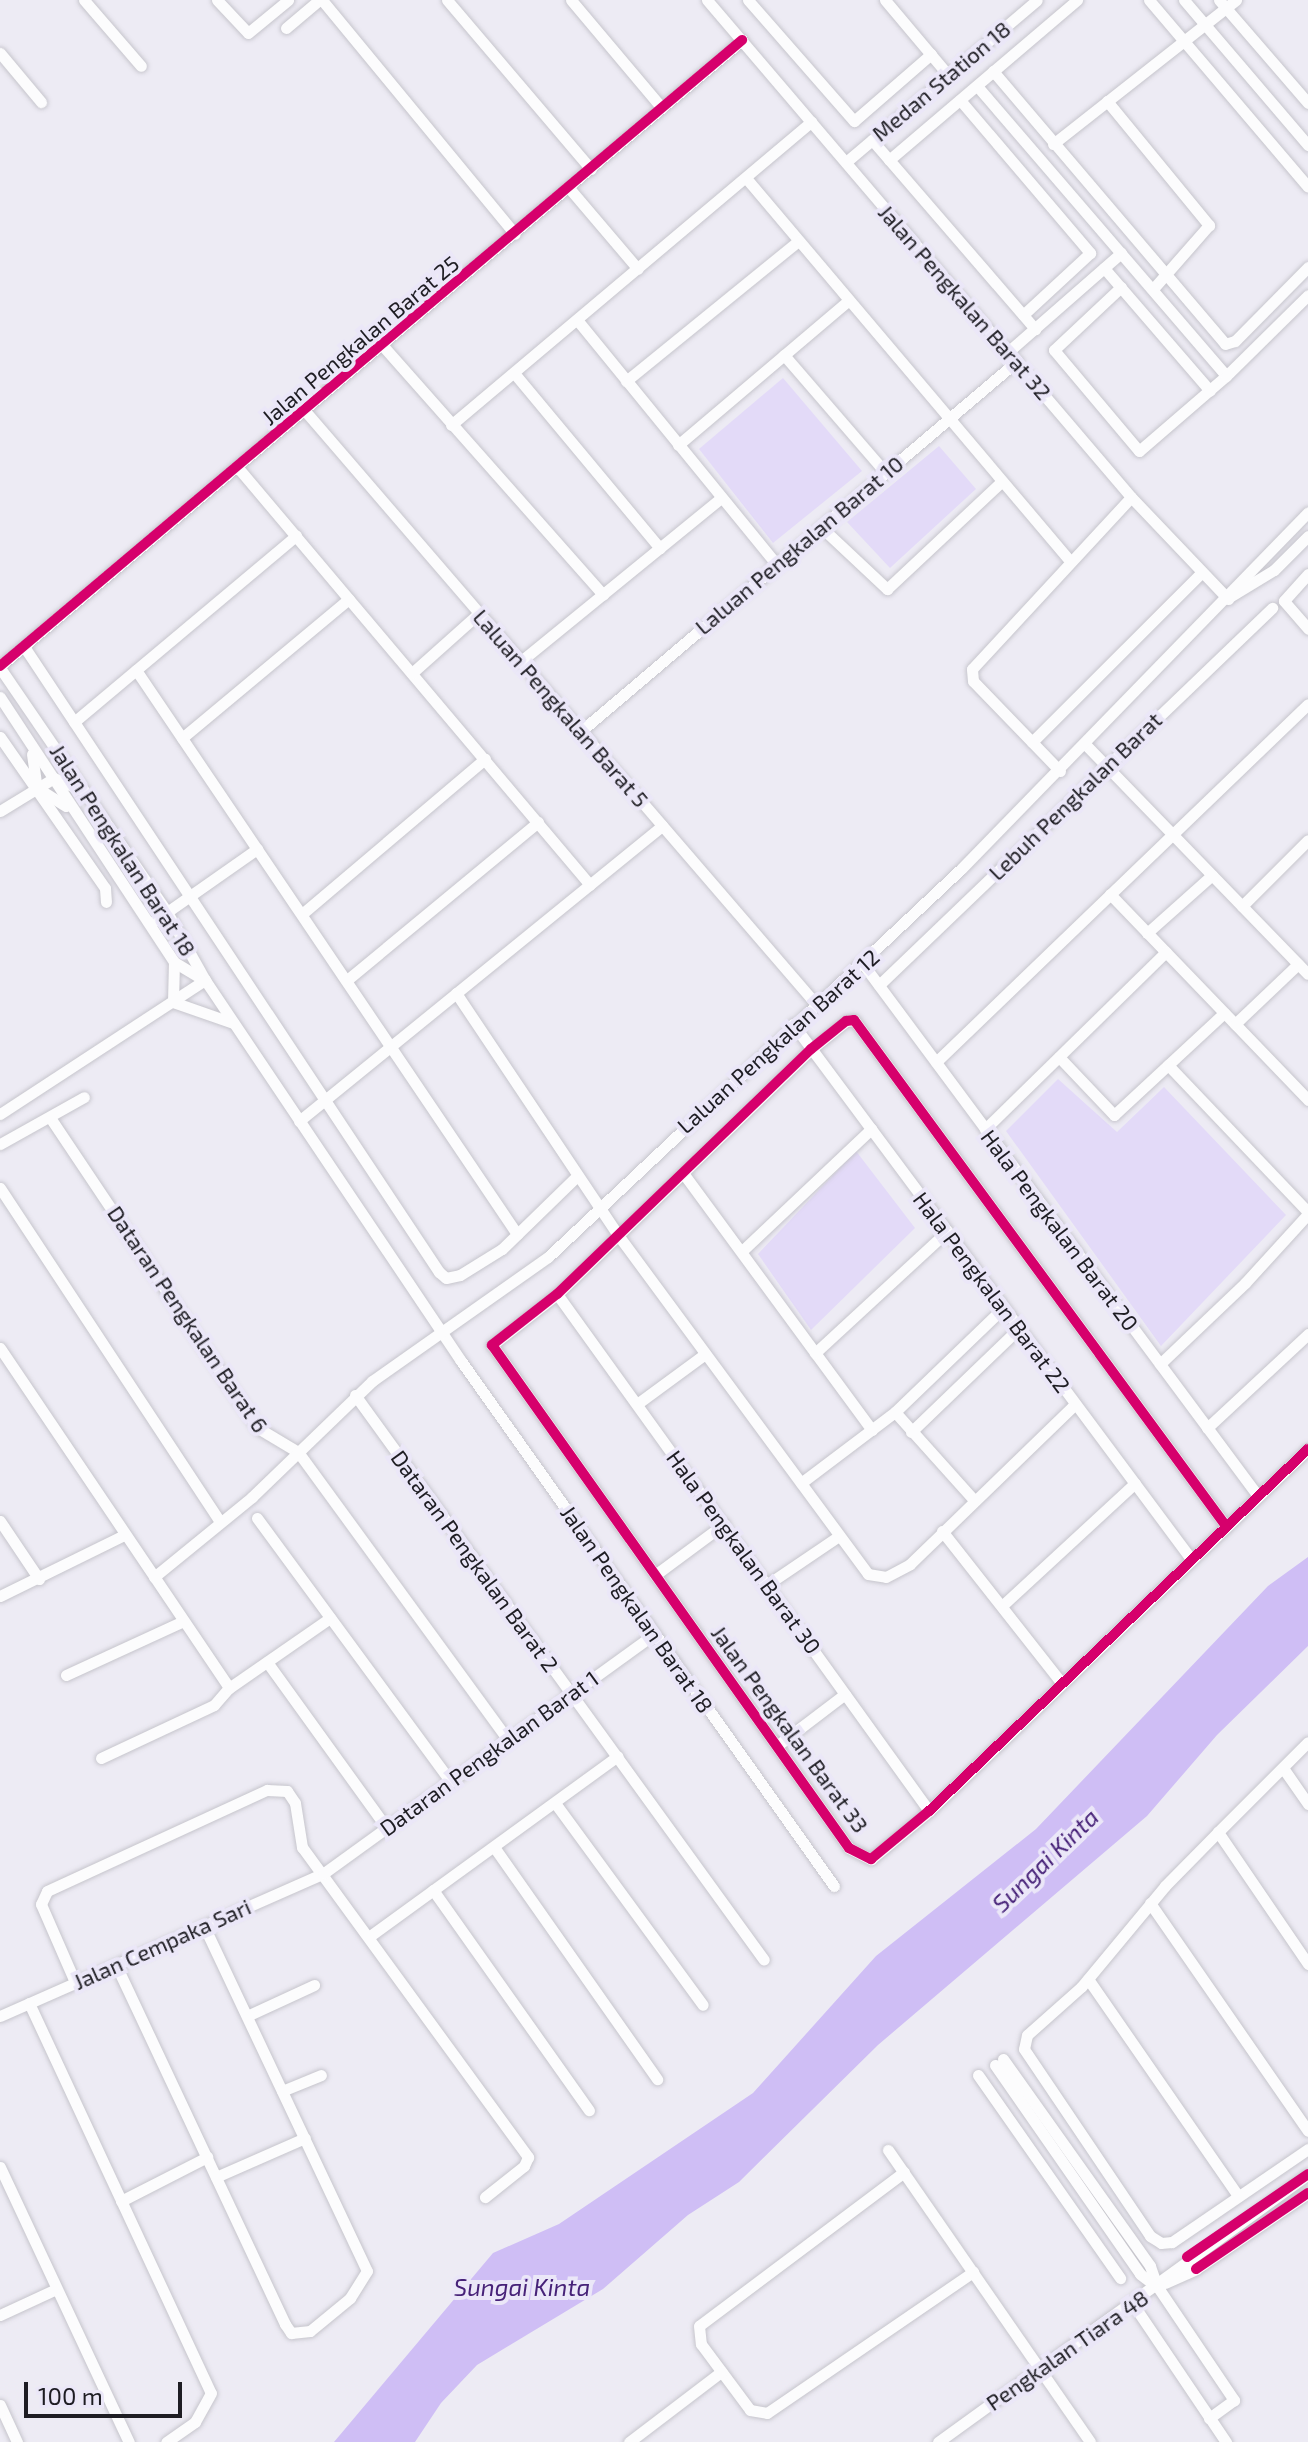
<!DOCTYPE html>
<html>
<head>
<meta charset="utf-8">
<style>
	body { margin:0 }
	#map { position:relative; width:1308px; height:2442px; overflow:hidden; background:#edebf4; font-family:"Exo 2",sans-serif }
	div>[style] { position:absolute }
	[style*='--x'] { left:calc(var(--x)*1px); top:calc(var(--y)*1px); width:calc(var(--w)*1px); rotate:calc(var(--a)*1deg) }
	.green>* { inset:0; background:#e3daf8 }
	.water>* { inset:0; background:#cfbef5 }
	.roads { filter:drop-shadow(0 0 2px #c6c5cc) drop-shadow(0 0 2px #c6c5cc) }
	.minor>* { height:11px; margin:-5.5px; padding:0 5.5px; transform-origin:5.5px; border-radius:5.5px; background:#fcfcfd }
	.cycleway>* { height:10px; margin:-5px; padding:0 5px; transform-origin:5px; border-radius:5px; background:#d6006c }
	span { translate:-50% -50%; white-space:nowrap; text-align:center; line-height:1.15; -webkit-text-stroke:8px #ebe7f8; paint-order:stroke }
	.street-label { font-size:22px; color:#1e1d23 }
	.water-label { font-size:24px; color:#472278; font-style:italic }
	.scale { position:absolute; left:24px; top:2382px; width:158px; height:36px; box-sizing:border-box; border:4px solid #1e1d23; border-top:0; padding-left:10px; font-size:24px; line-height:28px; white-space:nowrap; color:#1e1d23; -webkit-text-stroke:6px #ebe7f8; paint-order:stroke }
</style>
</head>
<body>
<div id="map">
	<div class="green">
		<div style="clip-path:polygon(783px 378px,862px 471px,773px 543px,699px 449px)"></div>
		<div style="clip-path:polygon(939px 446px,976px 489px,890px 568px,847px 522px)"></div>
		<div style="clip-path:polygon(1058px 1079px,1117px 1132px,1164px 1087px,1286px 1215px,1161px 1346px,1006px 1131px)"></div>
		<div style="clip-path:polygon(856px 1151px,915px 1228px,811px 1330px,758px 1254px)"></div>
	</div>
	<div class="water">
		<div style="clip-path:polygon(1308px 1557px,1308px 1646px,1217px 1735px,1147px 1816px,878px 2045px,739px 2182px,688px 2215px,603px 2289px,477px 2365px,441px 2403px,415px 2442px,334px 2442px,493px 2253px,559px 2224px,753px 2093px,876px 1956px,1036px 1829px,1268px 1586px)"></div>
	</div>
	<div class="roads">
		<div class="minor">
			<div style="--x:84;--y:0;--w:87;--a:49.2"></div>
			<div style="--x:217;--y:0;--w:45;--a:46.8"></div>
			<div style="--x:248;--y:33;--w:52;--a:-39.5"></div>
			<div style="--x:322;--y:0;--w:303;--a:50.5"></div>
			<div style="--x:447;--y:0;--w:222;--a:49.6"></div>
			<div style="--x:571;--y:0;--w:141;--a:49.9"></div>
			<div style="--x:707;--y:0;--w:653;--a:49.53"></div>
			<div style="--x:1131;--y:497;--w:141;--a:46.4"></div>
			<div style="--x:748;--y:0;--w:161;--a:48.8"></div>
			<div style="--x:854;--y:121;--w:102;--a:-41"></div>
			<div style="--x:885;--y:0;--w:99;--a:49.9"></div>
			<div style="--x:1149;--y:0;--w:245;--a:49.6"></div>
			<div style="--x:1184;--y:0;--w:191;--a:49.5"></div>
			<div style="--x:1219;--y:0;--w:136;--a:49.2"></div>
			<div style="--x:286;--y:28;--w:43;--a:-40.3"></div>
			<div style="--x:0;--y:53;--w:64;--a:50.1"></div>
			<div style="--x:993;--y:71;--w:358;--a:49.6"></div>
			<div style="--x:1225;--y:344;--w:10;--a:-17"></div>
			<div style="--x:1235;--y:341;--w:104;--a:-45.4"></div>
			<div style="--x:977;--y:86;--w:382;--a:49.3"></div>
			<div style="--x:960;--y:100;--w:201;--a:49.6"></div>
			<div style="--x:1090;--y:253;--w:91;--a:137.2"></div>
			<div style="--x:1107;--y:101;--w:161;--a:50.6"></div>
			<div style="--x:1209;--y:225;--w:85;--a:131.2"></div>
			<div style="--x:872;--y:140;--w:250;--a:49.2"></div>
			<div style="--x:1053;--y:144;--w:233;--a:-38.2"></div>
			<div style="--x:889;--y:160;--w:247;--a:-40.4"></div>
			<div style="--x:846;--y:162;--w:250;--a:-40.3"></div>
			<div style="--x:746;--y:178;--w:502;--a:49.77"></div>
			<div style="--x:569;--y:188;--w:106;--a:49.6"></div>
			<div style="--x:1104;--y:268;--w:162;--a:49.2"></div>
			<div style="--x:1121;--y:287;--w:92;--a:136.8"></div>
			<div style="--x:1054;--y:350;--w:132;--a:49.9"></div>
			<div style="--x:1139;--y:451;--w:115;--a:-40.8"></div>
			<div style="--x:1226;--y:376;--w:115;--a:-44.6"></div>
			<div style="--x:578;--y:321;--w:313;--a:50.8"></div>
			<div style="--x:383;--y:346;--w:332;--a:48.5"></div>
			<div style="--x:1009;--y:351;--w:149;--a:-41.2"></div>
			<div style="--x:784;--y:355;--w:155;--a:49.2"></div>
			<div style="--x:514;--y:373;--w:228;--a:50.2"></div>
			<div style="--x:626;--y:381;--w:222;--a:-39.1"></div>
			<div style="--x:306;--y:412;--w:781;--a:49.26"></div>
			<div style="--x:451;--y:425;--w:471;--a:-40.1"></div>
			<div style="--x:678;--y:445;--w:224;--a:-40.3"></div>
			<div style="--x:239;--y:469;--w:544;--a:49.84"></div>
			<div style="--x:821;--y:527;--w:91;--a:43.2"></div>
			<div style="--x:887;--y:589;--w:155;--a:-43.2"></div>
			<div style="--x:1308;--y:574;--w:36;--a:132"></div>
			<div style="--x:1284;--y:601;--w:37;--a:49"></div>
			<div style="--x:1231;--y:596;--w:50;--a:-31.2"></div>
			<div style="--x:1274;--y:570;--w:48;--a:-45"></div>
			<div style="--x:25;--y:648;--w:749;--a:56.44"></div>
			<div style="--x:439;--y:1272;--w:9;--a:41"></div>
			<div style="--x:446;--y:1278;--w:14;--a:-12"></div>
			<div style="--x:460;--y:1275;--w:49;--a:-31.8"></div>
			<div style="--x:502;--y:1249;--w:105;--a:-44.2"></div>
			<div style="--x:521;--y:661;--w:258;--a:-39.2"></div>
			<div style="--x:0;--y:666;--w:971;--a:-40.15"></div>
			<div style="--x:0;--y:668;--w:296;--a:55.6"></div>
			<div style="--x:167;--y:912;--w:78;--a:60.8"></div>
			<div style="--x:205;--y:980;--w:459;--a:56.1"></div>
			<div style="--x:461;--y:1361;--w:644;--a:54.61"></div>
			<div style="--x:136;--y:670;--w:681;--a:55.96"></div>
			<div style="--x:412;--y:673;--w:90;--a:-41.8"></div>
			<div style="--x:0;--y:697;--w:317;--a:56.7"></div>
			<div style="--x:174;--y:962;--w:35;--a:31"></div>
			<div style="--x:74;--y:722;--w:290;--a:-40"></div>
			<div style="--x:581;--y:731;--w:572;--a:-40.32"></div>
			<div style="--x:0;--y:737;--w:184;--a:55.2"></div>
			<div style="--x:105;--y:888;--w:14;--a:86"></div>
			<div style="--x:182;--y:738;--w:217;--a:-39.8"></div>
			<div style="--x:1032;--y:742;--w:240;--a:-45"></div>
			<div style="--x:1085;--y:744;--w:320;--a:45.9"></div>
			<div style="--x:32;--y:754;--w:34;--a:82"></div>
			<div style="--x:1060;--y:771;--w:125;--a:-134"></div>
			<div style="--x:973;--y:681;--w:12;--a:-95"></div>
			<div style="--x:972;--y:669;--w:234;--a:-47.2"></div>
			<div style="--x:37;--y:788;--w:34;--a:32"></div>
			<div style="--x:0;--y:811;--w:63;--a:-31.4"></div>
			<div style="--x:54;--y:778;--w:27;--a:24"></div>
			<div style="--x:1110;--y:894;--w:286;--a:46.1"></div>
			<div style="--x:1242;--y:906;--w:93;--a:-45"></div>
			<div style="--x:302;--y:914;--w:240;--a:-40.3"></div>
			<div style="--x:150;--y:924;--w:131;--a:-35"></div>
			<div style="--x:1147;--y:933;--w:87;--a:-41.7"></div>
			<div style="--x:863;--y:964;--w:663;--a:53.41"></div>
			<div style="--x:347;--y:980;--w:248;--a:-39.6"></div>
			<div style="--x:879;--y:985;--w:545;--a:-43.81"></div>
			<div style="--x:456;--y:993;--w:291;--a:56.2"></div>
			<div style="--x:618;--y:1235;--w:421;--a:53.6"></div>
			<div style="--x:868;--y:1574;--w:18;--a:9"></div>
			<div style="--x:886;--y:1577;--w:27;--a:-28"></div>
			<div style="--x:910;--y:1564;--w:230;--a:-44.1"></div>
			<div style="--x:173;--y:1002;--w:64;--a:19.3"></div>
			<div style="--x:173;--y:1002;--w:40;--a:-88.6"></div>
			<div style="--x:793;--y:1024;--w:667;--a:53.35"></div>
			<div style="--x:1235;--y:1024;--w:87;--a:-43.6"></div>
			<div style="--x:1059;--y:1057;--w:80;--a:46.5"></div>
			<div style="--x:1114;--y:1115;--w:150;--a:-42.8"></div>
			<div style="--x:936;--y:1062;--w:516;--a:-43.9"></div>
			<div style="--x:1168;--y:1065;--w:203;--a:46.4"></div>
			<div style="--x:0;--y:1114;--w:245;--a:-33.2"></div>
			<div style="--x:51;--y:1119;--w:372;--a:56.2"></div>
			<div style="--x:258;--y:1428;--w:47;--a:31"></div>
			<div style="--x:298;--y:1452;--w:355;--a:53.9"></div>
			<div style="--x:299;--y:1121;--w:468;--a:-39.1"></div>
			<div style="--x:985;--y:1129;--w:253;--a:-44.4"></div>
			<div style="--x:0;--y:1144;--w:96;--a:-29.2"></div>
			<div style="--x:683;--y:1173;--w:319;--a:53.7"></div>
			<div style="--x:0;--y:1188;--w:400;--a:56.6"></div>
			<div style="--x:742;--y:1251;--w:178;--a:-43.4"></div>
			<div style="--x:557;--y:1294;--w:637;--a:54.26"></div>
			<div style="--x:0;--y:1348;--w:410;--a:56"></div>
			<div style="--x:815;--y:1353;--w:180;--a:-42.7"></div>
			<div style="--x:1160;--y:1364;--w:117;--a:-43.6"></div>
			<div style="--x:1245;--y:1283;--w:93;--a:-47.6"></div>
			<div style="--x:355;--y:1395;--w:697;--a:54.1"></div>
			<div style="--x:637;--y:1404;--w:84;--a:-36.3"></div>
			<div style="--x:895;--y:1412;--w:118;--a:48.1"></div>
			<div style="--x:1207;--y:1428;--w:138;--a:-42.9"></div>
			<div style="--x:911;--y:1432;--w:150;--a:-43.9"></div>
			<div style="--x:801;--y:1483;--w:118;--a:-37.1"></div>
			<div style="--x:895;--y:1412;--w:151;--a:-43.9"></div>
			<div style="--x:257;--y:1518;--w:326;--a:53.7"></div>
			<div style="--x:0;--y:1521;--w:70;--a:56.1"></div>
			<div style="--x:1226;--y:1526;--w:628;--a:-126.32"></div>
			<div style="--x:854;--y:1020;--w:8;--a:173"></div>
			<div style="--x:846;--y:1021;--w:45;--a:141.3"></div>
			<div style="--x:811;--y:1049;--w:353;--a:136"></div>
			<div style="--x:557;--y:1294;--w:83;--a:141.9"></div>
			<div style="--x:492;--y:1345;--w:617;--a:54.64"></div>
			<div style="--x:849;--y:1848;--w:25;--a:27"></div>
			<div style="--x:871;--y:1859;--w:75;--a:-39.6"></div>
			<div style="--x:929;--y:1811;--w:524;--a:-43.69"></div>
			<div style="--x:942;--y:1531;--w:191;--a:51.8"></div>
			<div style="--x:655;--y:1575;--w:86;--a:-36.5"></div>
			<div style="--x:154;--y:1577;--w:127;--a:-39.2"></div>
			<div style="--x:252;--y:1497;--w:167;--a:-44"></div>
			<div style="--x:372;--y:1381;--w:215;--a:-35.2"></div>
			<div style="--x:548;--y:1257;--w:568;--a:-43.22"></div>
			<div style="--x:962;--y:868;--w:496;--a:-45.8"></div>
			<div style="--x:768;--y:1584;--w:86;--a:-34.1"></div>
			<div style="--x:0;--y:1596;--w:138;--a:-26.2"></div>
			<div style="--x:1004;--y:1604;--w:178;--a:-42.7"></div>
			<div style="--x:267;--y:1662;--w:203;--a:54.2"></div>
			<div style="--x:66;--y:1675;--w:127;--a:-24.7"></div>
			<div style="--x:778;--y:1745;--w:84;--a:-37.3"></div>
			<div style="--x:101;--y:1758;--w:125;--a:-25.1"></div>
			<div style="--x:214;--y:1705;--w:23;--a:-49"></div>
			<div style="--x:229;--y:1688;--w:123;--a:-34.7"></div>
			<div style="--x:1283;--y:1768;--w:44;--a:55.2"></div>
			<div style="--x:555;--y:1803;--w:250;--a:53.8"></div>
			<div style="--x:1218;--y:1832;--w:127;--a:-45"></div>
			<div style="--x:494;--y:1847;--w:284;--a:54.9"></div>
			<div style="--x:433;--y:1890;--w:270;--a:54.7"></div>
			<div style="--x:1150;--y:1903;--w:277;--a:55.3"></div>
			<div style="--x:370;--y:1936;--w:306;--a:-36"></div>
			<div style="--x:1308;--y:1964;--w:160;--a:-124.3"></div>
			<div style="--x:1218;--y:1832;--w:76;--a:134.5"></div>
			<div style="--x:1165;--y:1886;--w:131;--a:129.7"></div>
			<div style="--x:1081;--y:1987;--w:72;--a:138.4"></div>
			<div style="--x:1027;--y:2035;--w:14;--a:102"></div>
			<div style="--x:1024;--y:2049;--w:225;--a:56"></div>
			<div style="--x:1150;--y:2236;--w:13;--a:32"></div>
			<div style="--x:1161;--y:2243;--w:11;--a:-5"></div>
			<div style="--x:1172;--y:2242;--w:165;--a:-34.4"></div>
			<div style="--x:116;--y:1965;--w:397;--a:64.8"></div>
			<div style="--x:285;--y:2324;--w:11;--a:56"></div>
			<div style="--x:291;--y:2333;--w:19;--a:-6"></div>
			<div style="--x:310;--y:2331;--w:52;--a:-39.5"></div>
			<div style="--x:350;--y:2298;--w:32;--a:-58"></div>
			<div style="--x:367;--y:2271;--w:382;--a:-115.3"></div>
			<div style="--x:1088;--y:1979;--w:264;--a:55.3"></div>
			<div style="--x:75;--y:1982;--w:85;--a:-113.6"></div>
			<div style="--x:41;--y:1904;--w:14;--a:-65"></div>
			<div style="--x:47;--y:1891;--w:242;--a:-24.7"></div>
			<div style="--x:267;--y:1790;--w:20;--a:3"></div>
			<div style="--x:287;--y:1791;--w:14;--a:56"></div>
			<div style="--x:295;--y:1803;--w:45;--a:81"></div>
			<div style="--x:302;--y:1847;--w:384;--a:53.9"></div>
			<div style="--x:528;--y:2157;--w:10;--a:114"></div>
			<div style="--x:524;--y:2166;--w:50;--a:141.5"></div>
			<div style="--x:29;--y:2003;--w:430;--a:65"></div>
			<div style="--x:211;--y:2393;--w:33;--a:119"></div>
			<div style="--x:195;--y:2422;--w:35;--a:145"></div>
			<div style="--x:0;--y:2016;--w:354;--a:-23.8"></div>
			<div style="--x:324;--y:1873;--w:407;--a:-35.9"></div>
			<div style="--x:247;--y:2016;--w:74;--a:-24.8"></div>
			<div style="--x:1003;--y:2059;--w:254;--a:54.6"></div>
			<div style="--x:1150;--y:2266;--w:21;--a:71"></div>
			<div style="--x:1157;--y:2286;--w:138;--a:56"></div>
			<div style="--x:1234;--y:2400;--w:31;--a:144"></div>
			<div style="--x:995;--y:2065;--w:254;--a:55.2"></div>
			<div style="--x:1140;--y:2274;--w:20;--a:37"></div>
			<div style="--x:978;--y:2075;--w:248;--a:55"></div>
			<div style="--x:282;--y:2091;--w:42;--a:-22.3"></div>
			<div style="--x:888;--y:2150;--w:355;--a:55.3"></div>
			<div style="--x:0;--y:2167;--w:304;--a:64.9"></div>
			<div style="--x:904;--y:2172;--w:256;--a:143.1"></div>
			<div style="--x:699;--y:2326;--w:18;--a:84"></div>
			<div style="--x:701;--y:2344;--w:82;--a:53.4"></div>
			<div style="--x:750;--y:2410;--w:17;--a:10"></div>
			<div style="--x:767;--y:2413;--w:250;--a:-34.4"></div>
			<div style="--x:216;--y:2177;--w:97;--a:-23.7"></div>
			<div style="--x:121;--y:2201;--w:97;--a:-27.1"></div>
			<div style="--x:1165;--y:2283;--w:34;--a:-24"></div>
			<div style="--x:1196;--y:2269;--w:135;--a:-34.2"></div>
			<div style="--x:1139;--y:2313;--w:156;--a:56"></div>
			<div style="--x:0;--y:2315;--w:62;--a:-24.9"></div>
			<div style="--x:0;--y:2405;--w:41;--a:65.3"></div>
			<div style="--x:629;--y:2442;--w:116;--a:-37.3"></div>
			<div style="--x:938;--y:2442;--w:457;--a:-35.9"></div>
		</div>
	</div>
	<div class="cycleway">
		<div style="--x:0;--y:666;--w:971;--a:-40.15"></div>
		<div style="--x:1226;--y:1526;--w:628;--a:-126.32"></div>
		<div style="--x:854;--y:1020;--w:8;--a:173"></div>
		<div style="--x:846;--y:1021;--w:45;--a:141.3"></div>
		<div style="--x:811;--y:1049;--w:353;--a:136"></div>
		<div style="--x:557;--y:1294;--w:83;--a:141.9"></div>
		<div style="--x:492;--y:1345;--w:617;--a:54.64"></div>
		<div style="--x:849;--y:1848;--w:25;--a:27"></div>
		<div style="--x:871;--y:1859;--w:75;--a:-39.6"></div>
		<div style="--x:929;--y:1811;--w:524;--a:-43.69"></div>
		<div style="--x:1187;--y:2257;--w:147;--a:-34.4"></div>
		<div style="--x:1196;--y:2269;--w:135;--a:-34.2"></div>
	</div>
	<div class="street-label">
		<span style="left:941px;top:81px;rotate:-40deg">Medan Station 18</span>
		<span style="left:965px;top:302px;rotate:49deg">Jalan Pengkalan Barat 32</span>
		<span style="left:360px;top:340px;rotate:-40deg">Jalan Pengkalan Barat 25</span>
		<span style="left:799px;top:545px;rotate:-40deg">Laluan Pengkalan Barat 10</span>
		<span style="left:561px;top:708px;rotate:49deg">Laluan Pengkalan Barat 5</span>
		<span style="left:1075px;top:796px;rotate:-44deg">Lebuh Pengkalan Barat</span>
		<span style="left:123px;top:850px;rotate:57deg">Jalan Pengkalan Barat 18</span>
		<span style="left:778px;top:1041px;rotate:-42deg">Laluan Pengkalan Barat 12</span>
		<span style="left:1060px;top:1230px;rotate:53deg">Hala Pengkalan Barat 20</span>
		<span style="left:992px;top:1292px;rotate:53deg">Hala Pengkalan Barat 22</span>
		<span style="left:188px;top:1319px;rotate:56deg">Dataran Pengkalan Barat 6</span>
		<span style="left:744px;top:1552px;rotate:54deg">Hala Pengkalan Barat 30</span>
		<span style="left:475px;top:1561px;rotate:54deg">Dataran Pengkalan Barat 2</span>
		<span style="left:637px;top:1609px;rotate:55deg">Jalan Pengkalan Barat 18</span>
		<span style="left:790px;top:1729px;rotate:54deg">Jalan Pengkalan Barat 33</span>
		<span style="left:489px;top:1753px;rotate:-36deg">Dataran Pengkalan Barat 1</span>
		<span style="left:162px;top:1944px;rotate:-24deg">Jalan Cempaka Sari</span>
		<span style="left:1067px;top:2350px;rotate:-35deg">Pengkalan Tiara 48</span>
	</div>
	<div class="water-label">
		<span style="left:1045px;top:1860px;rotate:-44deg">Sungai Kinta</span>
		<span style="left:522px;top:2287px">Sungai Kinta</span>
	</div>
	<div class="scale">100 m</div>
</div>
</body>
</html>
